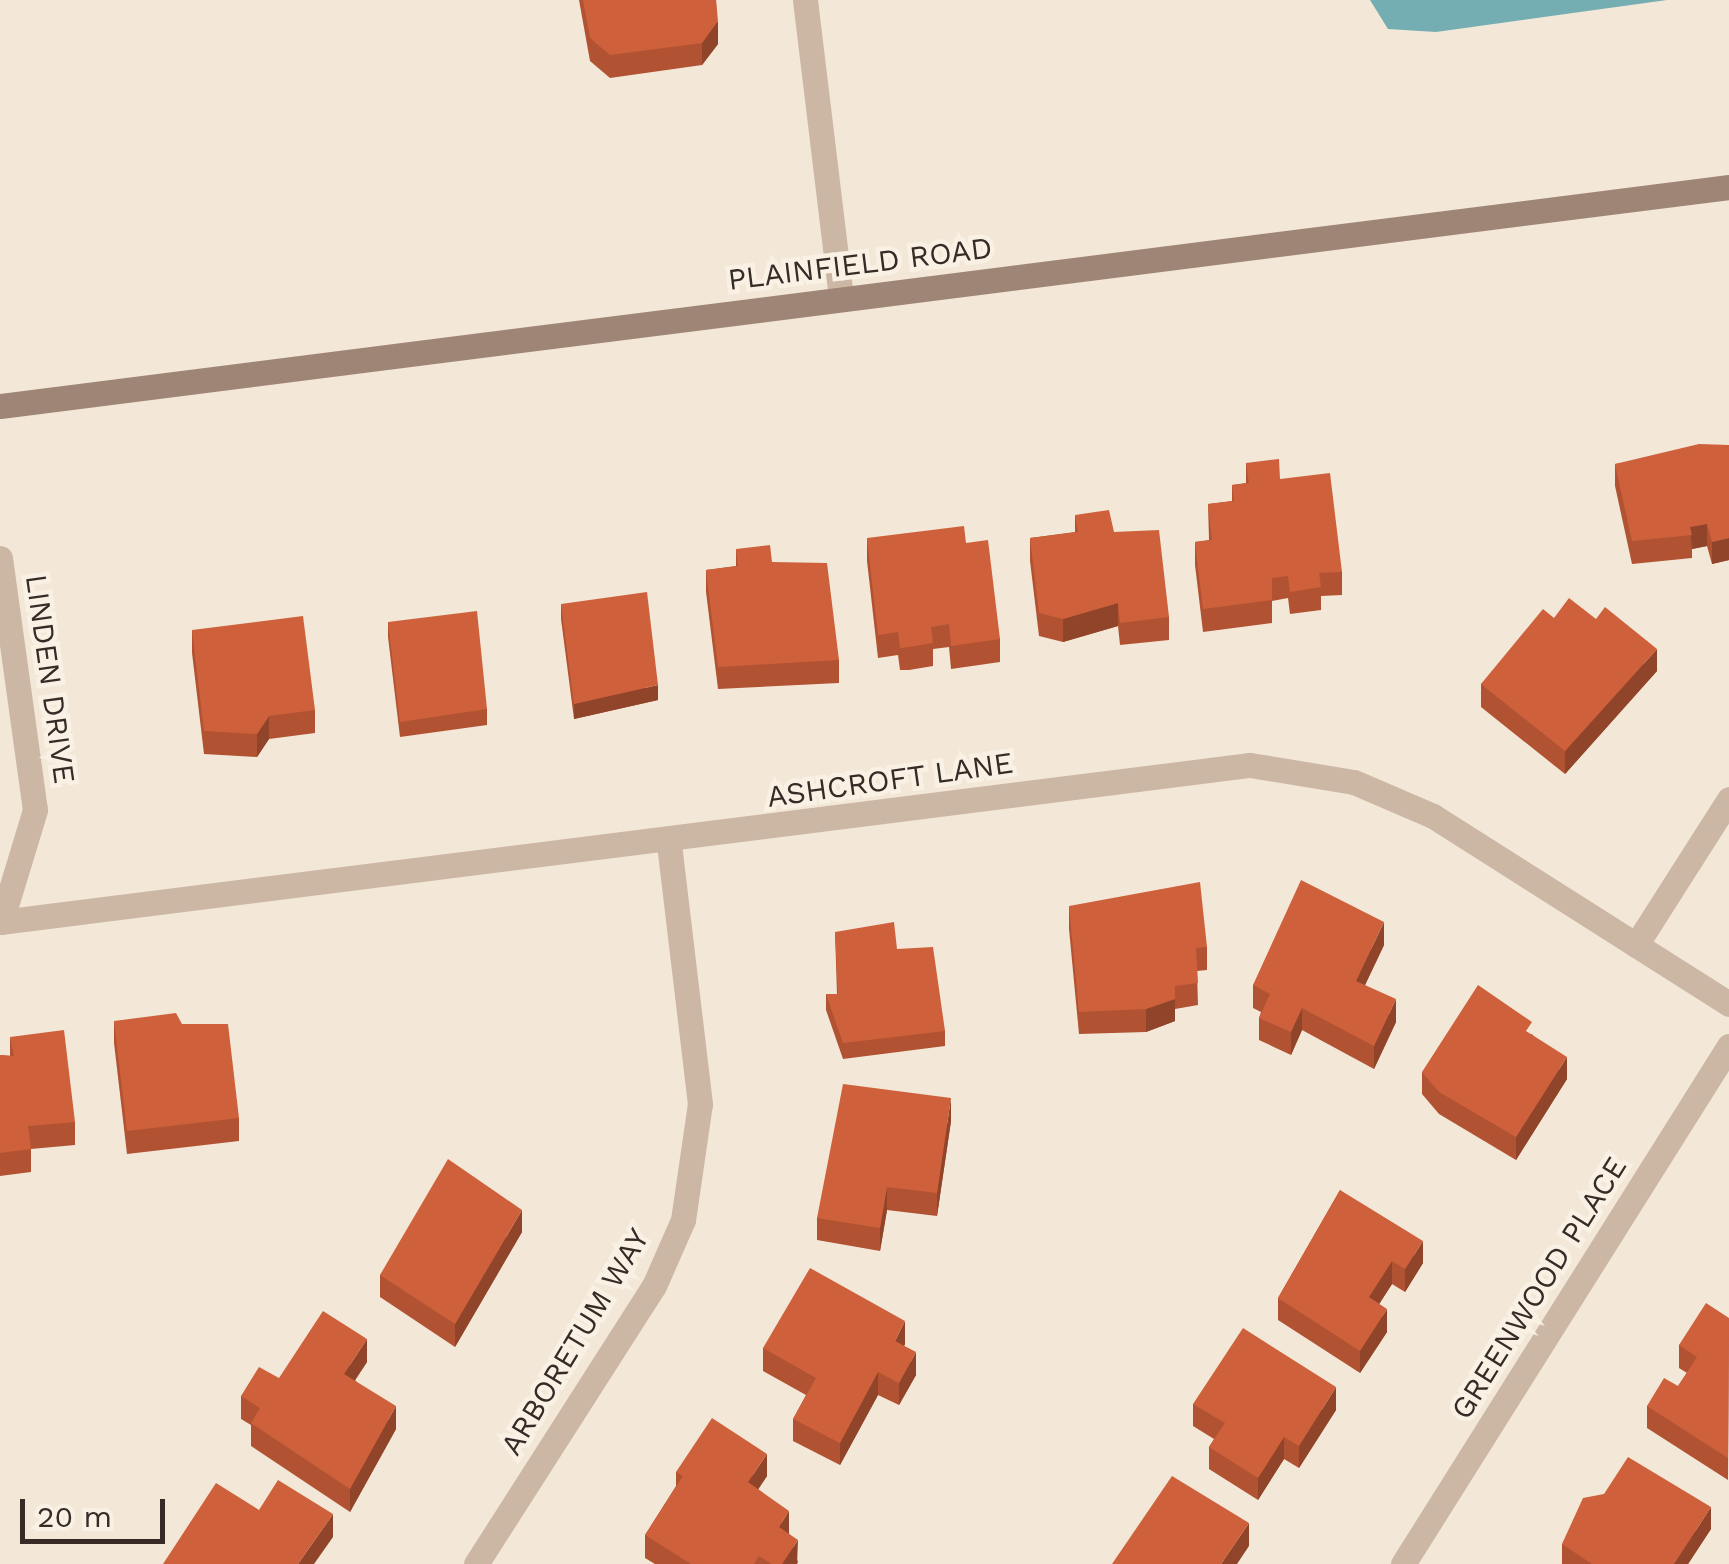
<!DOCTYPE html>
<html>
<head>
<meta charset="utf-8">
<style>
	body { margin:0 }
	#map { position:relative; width:1729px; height:1564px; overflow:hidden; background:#f3e7d8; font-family:"Work Sans",sans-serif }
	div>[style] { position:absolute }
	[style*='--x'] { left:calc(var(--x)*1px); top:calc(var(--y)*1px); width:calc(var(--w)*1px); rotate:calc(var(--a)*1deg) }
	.water>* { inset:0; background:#75aeb2 }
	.service>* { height:25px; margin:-12.5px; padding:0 12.5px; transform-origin:12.5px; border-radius:12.5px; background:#ccb7a4 }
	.minor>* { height:25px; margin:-12.5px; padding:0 12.5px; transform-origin:12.5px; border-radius:12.5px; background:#ccb7a4 }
	.secondary>* { height:25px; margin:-12.5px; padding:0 12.5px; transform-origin:12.5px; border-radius:12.5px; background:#9f8575 }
	.wall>* { inset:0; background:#b15333 }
	.shaded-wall>* { inset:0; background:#904429 }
	.building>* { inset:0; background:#ce613b }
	span { translate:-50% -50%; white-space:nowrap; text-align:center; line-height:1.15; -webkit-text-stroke:9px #faf1e5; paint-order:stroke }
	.street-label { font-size:30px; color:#362b26 }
	.scale { position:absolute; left:20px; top:1499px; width:145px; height:45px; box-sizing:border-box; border:5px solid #362b26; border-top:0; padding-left:12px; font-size:30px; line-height:35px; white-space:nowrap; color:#362b26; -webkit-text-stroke:8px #faf1e5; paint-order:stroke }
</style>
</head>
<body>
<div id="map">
	<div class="water">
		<div style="clip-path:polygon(1370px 0,1667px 0,1436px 32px,1388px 29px)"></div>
	</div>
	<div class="service">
		<div style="--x:805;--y:0;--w:300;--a:83.1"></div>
	</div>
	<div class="minor">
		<div style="--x:0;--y:558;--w:254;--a:82.1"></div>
		<div style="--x:35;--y:810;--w:117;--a:106.9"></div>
		<div style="--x:0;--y:922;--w:1260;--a:-7.16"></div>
		<div style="--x:1250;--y:765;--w:105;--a:9.3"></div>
		<div style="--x:1354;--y:782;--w:86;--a:23.3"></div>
		<div style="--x:1433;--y:816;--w:351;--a:32.4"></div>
		<div style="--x:1636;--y:945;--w:173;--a:-57.5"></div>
		<div style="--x:476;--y:1564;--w:330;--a:-57.4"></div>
		<div style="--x:654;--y:1286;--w:72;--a:-66.3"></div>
		<div style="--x:683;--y:1220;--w:117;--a:-81.7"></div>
		<div style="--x:700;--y:1104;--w:263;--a:-96.8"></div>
		<div style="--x:1403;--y:1564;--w:612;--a:-57.82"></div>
	</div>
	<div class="secondary">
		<div style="--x:0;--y:406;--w:1743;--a:-7.22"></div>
	</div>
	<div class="wall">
		<div style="clip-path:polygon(579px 0,716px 0,718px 44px,702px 65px,610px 78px,590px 61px)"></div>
		<div style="clip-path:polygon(1729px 445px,1729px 560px,1712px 564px,1707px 546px,1692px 549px,1692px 558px,1632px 564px,1615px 486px,1615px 464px)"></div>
		<div style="clip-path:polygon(1246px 463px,1280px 479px,1342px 572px,1342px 595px,1321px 596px,1321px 610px,1290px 614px,1288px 598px,1272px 601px,1272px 623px,1203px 632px,1195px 565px,1195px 542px,1209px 540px,1208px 504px,1232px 501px,1232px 485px,1246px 483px)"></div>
		<div style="clip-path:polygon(1075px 515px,1114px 532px,1169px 617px,1169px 640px,1120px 645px,1118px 626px,1063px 642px,1039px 636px,1030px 561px,1030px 538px,1075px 532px)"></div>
		<div style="clip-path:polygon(867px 538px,966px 543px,1000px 639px,1000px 662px,951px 669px,949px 647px,933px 649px,933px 666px,909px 670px,900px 670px,898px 655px,878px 658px,867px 561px)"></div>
		<div style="clip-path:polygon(736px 549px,772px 562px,839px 660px,839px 683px,718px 689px,706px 592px,706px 570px,736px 566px)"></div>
		<div style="clip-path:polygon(561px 604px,658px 700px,574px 719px,561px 619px)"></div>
		<div style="clip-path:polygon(1554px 618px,1657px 671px,1565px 774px,1481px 707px,1481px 684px)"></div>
		<div style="clip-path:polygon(388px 622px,487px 709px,487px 725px,400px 737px,388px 637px)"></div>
		<div style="clip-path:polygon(192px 630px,315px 710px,315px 733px,269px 739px,257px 757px,204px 754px,192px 653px)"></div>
		<div style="clip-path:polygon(1069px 906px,1207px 947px,1207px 970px,1197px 971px,1198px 1005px,1175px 1009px,1175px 1021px,1146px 1032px,1079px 1034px,1069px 929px)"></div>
		<div style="clip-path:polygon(835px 932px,897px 949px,945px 1031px,945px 1046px,843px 1059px,826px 1010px,826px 994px,837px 994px)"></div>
		<div style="clip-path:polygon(1384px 945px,1365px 985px,1396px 1022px,1374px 1069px,1302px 1030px,1291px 1055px,1259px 1040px,1259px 1018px,1261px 1012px,1253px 1008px,1253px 985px)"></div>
		<div style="clip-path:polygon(114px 1021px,239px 1118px,239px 1141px,127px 1154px,114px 1043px)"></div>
		<div style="clip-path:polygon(1532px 1034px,1567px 1079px,1516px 1160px,1439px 1114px,1422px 1094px,1422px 1072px)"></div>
		<div style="clip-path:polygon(10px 1037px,75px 1122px,75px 1145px,31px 1149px,31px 1172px,0 1176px,0 1055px,10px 1056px)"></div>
		<div style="clip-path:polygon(951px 1121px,937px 1216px,887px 1210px,880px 1251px,817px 1240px,817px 1218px)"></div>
		<div style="clip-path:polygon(1340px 1190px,1423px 1263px,1405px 1292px,1392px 1284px,1379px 1304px,1387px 1332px,1360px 1373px,1278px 1320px,1278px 1298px)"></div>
		<div style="clip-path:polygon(522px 1232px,455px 1347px,380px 1297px,380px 1275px)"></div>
		<div style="clip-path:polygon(1729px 1318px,1728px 1480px,1647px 1428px,1647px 1406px,1678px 1386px,1687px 1373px,1679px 1368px,1679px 1345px)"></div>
		<div style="clip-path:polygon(905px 1344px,904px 1346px,916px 1375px,899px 1405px,878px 1395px,840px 1465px,793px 1441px,793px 1419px,806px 1395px,763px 1371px,763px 1348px)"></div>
		<div style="clip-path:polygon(367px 1362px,355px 1380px,396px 1429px,350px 1512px,251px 1446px,251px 1425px,241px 1419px,241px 1396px,279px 1378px)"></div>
		<div style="clip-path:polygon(1193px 1404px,1336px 1410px,1299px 1468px,1284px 1459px,1258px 1500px,1209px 1469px,1209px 1447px,1214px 1439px,1193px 1426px)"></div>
		<div style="clip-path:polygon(676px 1472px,767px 1476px,758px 1489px,789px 1533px,798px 1562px,797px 1564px,655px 1564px,645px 1558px,645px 1535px,676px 1486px)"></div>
		<div style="clip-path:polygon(1711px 1529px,1688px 1564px,1562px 1564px,1562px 1544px)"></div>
	</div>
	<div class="shaded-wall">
		<div style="clip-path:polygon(718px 21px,718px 44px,702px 65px,702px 43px)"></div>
		<div style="clip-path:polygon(1707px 524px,1707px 546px,1692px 549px,1690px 527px)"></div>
		<div style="clip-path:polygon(1729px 538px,1729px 560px,1712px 564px,1712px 542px)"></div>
		<div style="clip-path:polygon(1118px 603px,1118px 626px,1063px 642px,1063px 619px)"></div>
		<div style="clip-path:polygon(1657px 649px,1657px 671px,1565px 774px,1565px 751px)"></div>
		<div style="clip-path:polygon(658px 685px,658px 700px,574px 719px,574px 704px)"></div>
		<div style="clip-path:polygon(269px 716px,269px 739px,257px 757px,257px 734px)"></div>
		<div style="clip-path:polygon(1384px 922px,1384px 945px,1356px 1004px,1356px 981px)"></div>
		<div style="clip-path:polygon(1175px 999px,1175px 1021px,1146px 1032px,1146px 1009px)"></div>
		<div style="clip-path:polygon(1396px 999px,1396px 1022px,1374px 1069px,1374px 1046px)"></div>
		<div style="clip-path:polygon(1302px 1008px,1302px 1030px,1291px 1055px,1291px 1032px)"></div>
		<div style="clip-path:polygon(1567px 1057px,1567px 1079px,1516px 1160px,1516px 1137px)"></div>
		<div style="clip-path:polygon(951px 1098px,951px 1121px,937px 1216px,937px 1193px)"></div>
		<div style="clip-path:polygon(887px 1187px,887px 1210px,880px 1251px,880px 1228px)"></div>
		<div style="clip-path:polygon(522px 1210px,522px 1232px,455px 1347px,455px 1324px)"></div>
		<div style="clip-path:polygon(1423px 1241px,1423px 1263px,1405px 1292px,1405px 1269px)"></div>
		<div style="clip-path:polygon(1392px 1261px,1392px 1284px,1369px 1320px,1369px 1297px)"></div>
		<div style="clip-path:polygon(1387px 1309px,1387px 1332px,1360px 1373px,1360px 1351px)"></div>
		<div style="clip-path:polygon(905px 1321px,905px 1344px,895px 1364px,895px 1341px)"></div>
		<div style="clip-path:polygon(367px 1339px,367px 1362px,344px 1397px,344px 1374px)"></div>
		<div style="clip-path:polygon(916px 1352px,916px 1375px,899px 1405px,899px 1383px)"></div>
		<div style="clip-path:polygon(878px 1372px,878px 1395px,840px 1465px,840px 1443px)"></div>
		<div style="clip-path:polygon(1336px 1387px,1336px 1410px,1299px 1468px,1299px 1446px)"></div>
		<div style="clip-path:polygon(396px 1406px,396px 1429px,350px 1512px,350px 1489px)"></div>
		<div style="clip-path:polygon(1284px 1437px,1284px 1459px,1258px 1500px,1258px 1478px)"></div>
		<div style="clip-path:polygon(767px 1454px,767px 1476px,748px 1505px,748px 1482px)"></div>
		<div style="clip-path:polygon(1711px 1507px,1711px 1529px,1688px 1564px,1674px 1564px)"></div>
		<div style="clip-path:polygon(789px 1511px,789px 1534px,779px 1527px)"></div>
		<div style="clip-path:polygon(333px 1514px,333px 1537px,314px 1564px,298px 1564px)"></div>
		<div style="clip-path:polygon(1249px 1523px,1249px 1546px,1237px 1564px,1221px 1564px)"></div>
		<div style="clip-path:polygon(798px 1540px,797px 1564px,782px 1564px)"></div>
	</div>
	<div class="building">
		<div style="clip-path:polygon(583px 0,716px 0,718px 21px,702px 43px,610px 55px,590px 38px)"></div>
		<div style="clip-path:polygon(1699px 444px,1729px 445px,1729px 538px,1712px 542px,1707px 524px,1690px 527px,1692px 535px,1632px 541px,1615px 464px)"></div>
		<div style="clip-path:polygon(1279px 459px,1280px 479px,1330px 473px,1342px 572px,1319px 573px,1321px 587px,1290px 592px,1288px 576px,1272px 578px,1272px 600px,1203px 609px,1195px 542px,1212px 540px,1208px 504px,1234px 501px,1232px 485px,1249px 483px,1246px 463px)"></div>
		<div style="clip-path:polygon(1109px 510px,1114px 532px,1159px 530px,1169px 617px,1120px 623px,1118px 603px,1063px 619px,1039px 613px,1030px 538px,1078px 532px,1075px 515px)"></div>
		<div style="clip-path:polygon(964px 526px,966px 543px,988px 540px,1000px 639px,951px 646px,949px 624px,931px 627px,933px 643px,909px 647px,900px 648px,898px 632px,878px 635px,867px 538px)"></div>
		<div style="clip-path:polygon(770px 545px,772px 562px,827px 563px,839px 660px,718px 667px,706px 570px,738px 566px,736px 549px)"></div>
		<div style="clip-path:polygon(647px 592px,658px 685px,574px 704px,561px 604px)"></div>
		<div style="clip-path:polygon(1569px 598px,1596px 619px,1605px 607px,1657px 649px,1565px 751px,1481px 684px,1543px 609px,1554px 618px)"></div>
		<div style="clip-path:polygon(477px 611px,487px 709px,400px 722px,388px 622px)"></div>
		<div style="clip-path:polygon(303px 616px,315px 710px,269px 716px,257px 734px,204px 731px,192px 630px)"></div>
		<div style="clip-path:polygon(1301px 880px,1384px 922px,1356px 981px,1396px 999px,1374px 1046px,1302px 1008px,1291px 1032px,1259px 1018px,1270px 994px,1253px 985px)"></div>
		<div style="clip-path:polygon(1200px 882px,1207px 947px,1196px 948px,1198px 983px,1175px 986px,1175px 999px,1146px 1009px,1079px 1012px,1069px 906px)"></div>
		<div style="clip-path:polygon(894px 922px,897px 949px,933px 947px,945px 1031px,843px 1043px,826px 994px,838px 994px,835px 932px)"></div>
		<div style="clip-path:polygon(1478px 985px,1532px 1022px,1526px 1031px,1567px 1057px,1516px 1137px,1439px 1092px,1422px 1072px)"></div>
		<div style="clip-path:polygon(176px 1013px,182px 1024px,228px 1024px,239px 1118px,127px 1131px,114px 1021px)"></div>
		<div style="clip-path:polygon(64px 1030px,75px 1122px,28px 1126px,31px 1149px,0 1153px,0 1055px,14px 1056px,10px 1037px)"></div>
		<div style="clip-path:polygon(843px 1084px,951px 1098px,937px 1193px,887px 1187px,880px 1228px,817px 1218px)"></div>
		<div style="clip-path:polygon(448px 1159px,522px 1210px,455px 1324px,380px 1275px)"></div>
		<div style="clip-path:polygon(1340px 1190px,1423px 1241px,1405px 1269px,1392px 1261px,1369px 1297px,1387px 1309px,1360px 1351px,1278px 1298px)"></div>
		<div style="clip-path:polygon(810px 1268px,905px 1321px,895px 1341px,916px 1352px,899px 1383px,878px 1372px,840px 1443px,793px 1419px,816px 1378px,763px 1348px)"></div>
		<div style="clip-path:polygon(1706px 1303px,1729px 1318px,1728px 1458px,1647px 1406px,1664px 1378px,1678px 1386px,1697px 1357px,1679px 1345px)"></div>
		<div style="clip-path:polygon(323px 1311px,367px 1339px,344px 1374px,396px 1406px,350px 1489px,251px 1423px,260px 1408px,241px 1396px,259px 1367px,279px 1378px)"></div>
		<div style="clip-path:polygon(1243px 1328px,1336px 1387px,1299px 1446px,1284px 1437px,1258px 1478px,1209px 1447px,1225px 1423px,1193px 1404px)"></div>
		<div style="clip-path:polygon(712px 1418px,767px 1454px,748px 1482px,789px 1511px,779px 1527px,798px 1540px,782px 1564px,772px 1564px,759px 1556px,754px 1564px,691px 1564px,645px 1535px,683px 1476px,676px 1472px)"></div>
		<div style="clip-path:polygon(1628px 1457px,1711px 1507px,1674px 1564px,1592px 1564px,1562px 1544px,1583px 1498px,1604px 1494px)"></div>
		<div style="clip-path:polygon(1172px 1476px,1249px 1523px,1221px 1564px,1112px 1564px)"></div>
		<div style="clip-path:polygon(278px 1480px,333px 1514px,298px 1564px,163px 1564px,216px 1483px,259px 1510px)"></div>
	</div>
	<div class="street-label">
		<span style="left:860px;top:264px;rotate:-7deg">PLAINFIELD ROAD</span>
		<span style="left:50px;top:679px;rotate:82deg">LINDEN DRIVE</span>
		<span style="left:890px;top:780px;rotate:-8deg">ASHCROFT LANE</span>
		<span style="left:1539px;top:1288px;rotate:-58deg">GREENWOOD PLACE</span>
		<span style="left:575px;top:1342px;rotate:-59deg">ARBORETUM WAY</span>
	</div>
	<div class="scale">20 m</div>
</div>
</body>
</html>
